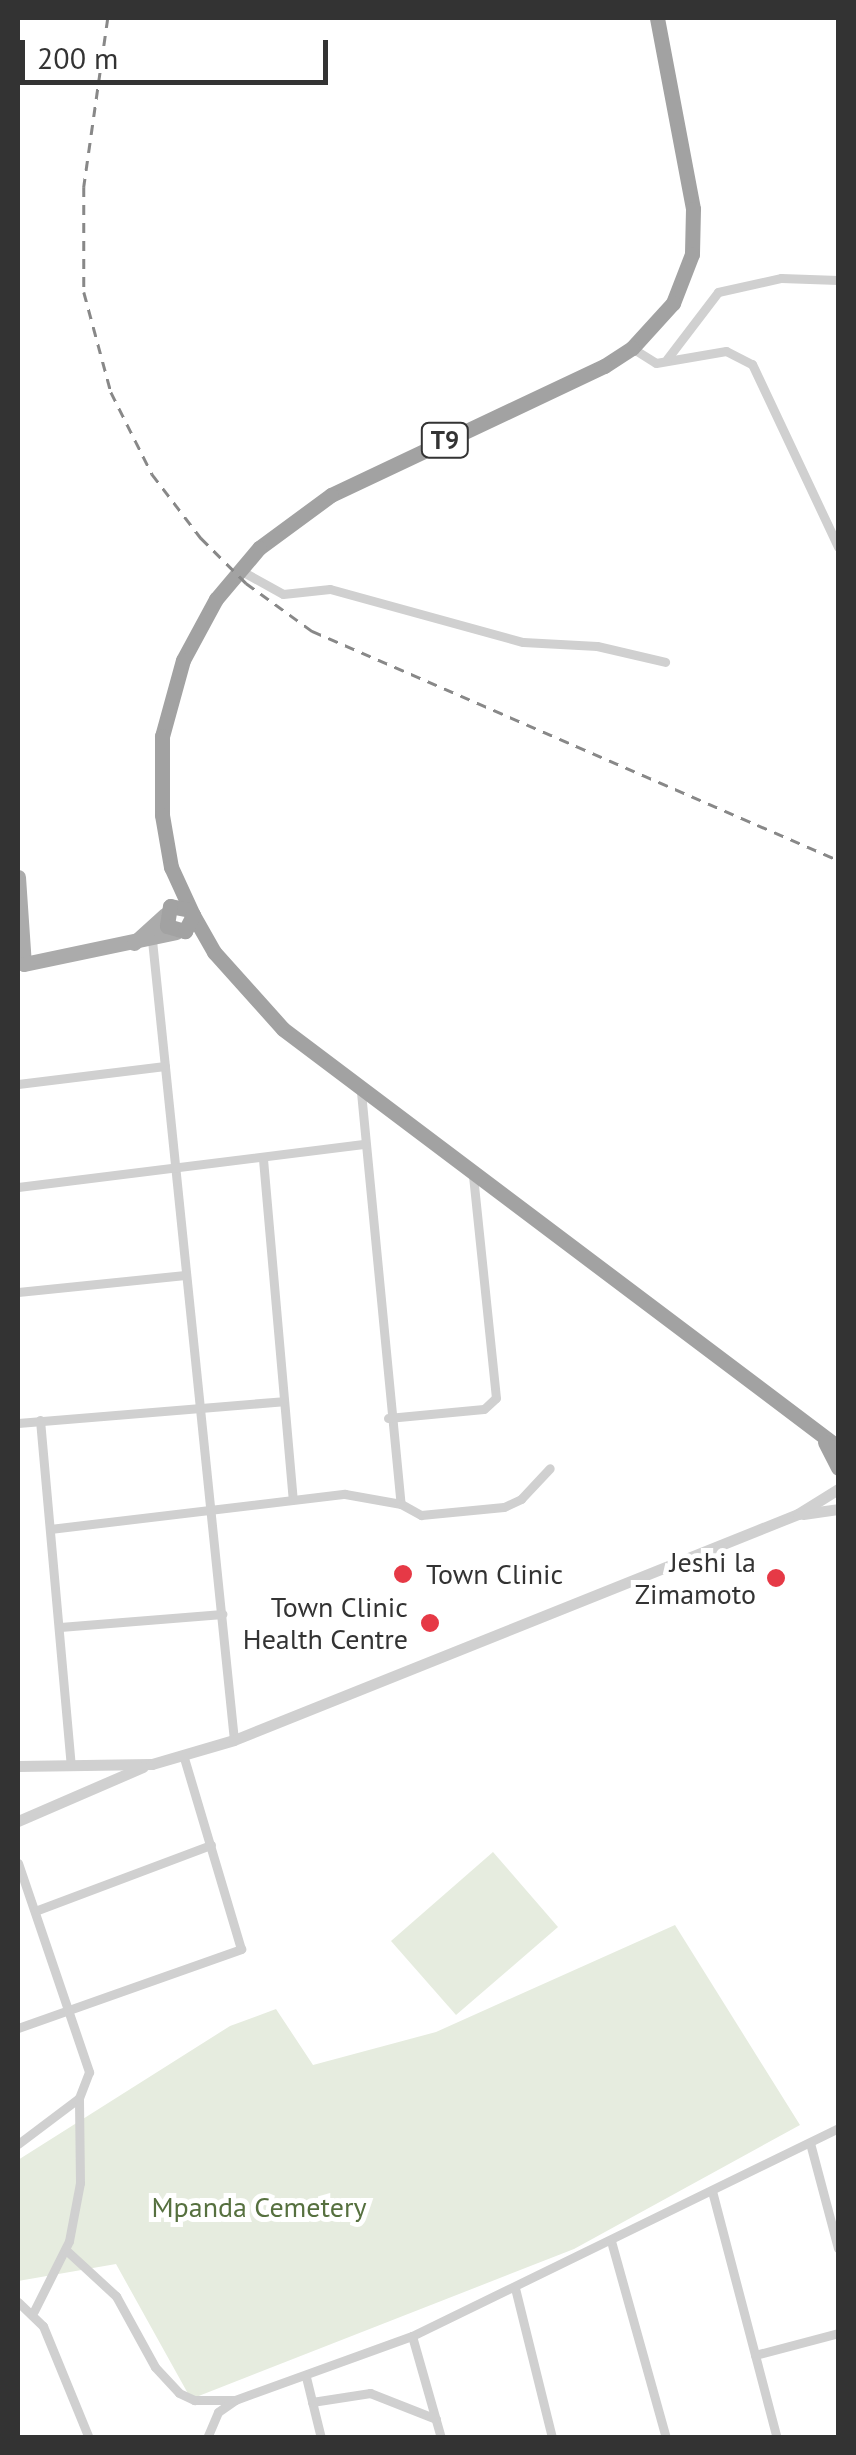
<!DOCTYPE html>
<html>
<head>
<meta charset="utf-8">
<style>
	body { margin:0 }
	#map { position:relative; width:856px; height:2455px; overflow:hidden; background:#fff; font-family:"PT Sans",sans-serif }
	div>[style] { position:absolute }
	[style*='--x'] { left:calc(var(--x)*1px); top:calc(var(--y)*1px); width:calc(var(--w)*1px); rotate:calc(var(--a)*1deg) }
	.green>* { inset:0; background:#e6ecdf }
	.minor>* { height:9px; margin:-4.5px; padding:0 4.5px; transform-origin:4.5px; border-radius:4.5px; background:#d0d0d0 }
	.tertiary>* { height:11px; margin:-5.5px; padding:0 5.5px; transform-origin:5.5px; border-radius:5.5px; background:#d0d0d0 }
	.primary>* { height:15px; margin:-7.5px; padding:0 7.5px; transform-origin:7.5px; border-radius:7.5px; background:#ababab }
	.trunk>* { height:15px; margin:-7.5px; padding:0 7.5px; transform-origin:7.5px; border-radius:7.5px; background:#a2a2a2 }
	.rail>* { height:2.5px; margin-top:-1.25px; transform-origin:0; background:repeating-linear-gradient(90deg,#888 0 10px,transparent 0 18px) }
	.dots>* { width:28px; height:28px; translate:-50% -50%; box-sizing:border-box; border:5px solid #fff; border-radius:50% }
	span { translate:-50% -50%; white-space:nowrap; text-align:center; line-height:1.15; -webkit-text-stroke:10px #fff; paint-order:stroke }
	.shield-label span { padding:2px 8px; background:#fff; border:2px solid; border-radius:8px; -webkit-text-stroke-width:0 }
	.shield-label { font-size:25px; color:#333; font-weight:700 }
	.poi-label { font-size:28px; color:#333 }
	.right { translate:-100% -50%; text-align:right }
	.left { translate:0 -50%; text-align:left }
	.park-label { font-size:28px; color:#56703f }
	.frame { position:absolute; inset:0; border:20px solid #333; pointer-events:none }
	.scale { position:absolute; left:20px; top:40px; width:308px; height:45px; box-sizing:border-box; border:5px solid #333; border-top:0; padding-left:12px; font-size:30px; line-height:35px; white-space:nowrap; color:#333; -webkit-text-stroke:8px #fff; paint-order:stroke }
</style>
</head>
<body>
<div id="map">
	<div class="green">
		<div style="clip-path:polygon(493px 1852px,558px 1927px,456px 2015px,391px 1941px)"></div>
		<div style="clip-path:polygon(675px 1925px,800px 2125px,574px 2249px,191px 2399px,116px 2264px,18px 2281px,18px 2160px,230px 2026px,276px 2009px,313px 2065px,436px 2032px)"></div>
	</div>
	<div class="minor">
		<div style="--x:632;--y:348;--w:28;--a:32"></div>
		<div style="--x:656;--y:363;--w:71;--a:-9.7"></div>
		<div style="--x:726;--y:351;--w:29;--a:27"></div>
		<div style="--x:752;--y:364;--w:202;--a:64.8"></div>
		<div style="--x:667;--y:359;--w:84;--a:-52.7"></div>
		<div style="--x:718;--y:292;--w:65;--a:-12.5"></div>
		<div style="--x:781;--y:278;--w:57;--a:2"></div>
		<div style="--x:238;--y:569;--w:51;--a:29.1"></div>
		<div style="--x:283;--y:594;--w:47;--a:-6.1"></div>
		<div style="--x:330;--y:589;--w:200;--a:15.4"></div>
		<div style="--x:523;--y:642;--w:74;--a:3.1"></div>
		<div style="--x:597;--y:646;--w:70;--a:13.2"></div>
		<div style="--x:152;--y:940;--w:804;--a:84.15"></div>
		<div style="--x:18;--y:1084;--w:148;--a:-7"></div>
		<div style="--x:361;--y:1092;--w:414;--a:84.5"></div>
		<div style="--x:263;--y:1159;--w:342;--a:85"></div>
		<div style="--x:18;--y:1187;--w:350;--a:-7.1"></div>
		<div style="--x:18;--y:1292;--w:168;--a:-5.8"></div>
		<div style="--x:388;--y:1418;--w:96;--a:-5.4"></div>
		<div style="--x:484;--y:1409;--w:16;--a:-43"></div>
		<div style="--x:496;--y:1398;--w:224;--a:-95.9"></div>
		<div style="--x:40;--y:1420;--w:346;--a:84.9"></div>
		<div style="--x:18;--y:1423;--w:266;--a:-4.7"></div>
		<div style="--x:50;--y:1529;--w:297;--a:-6.8"></div>
		<div style="--x:345;--y:1494;--w:57;--a:10.1"></div>
		<div style="--x:401;--y:1504;--w:23;--a:29"></div>
		<div style="--x:421;--y:1515;--w:83;--a:-5.5"></div>
		<div style="--x:504;--y:1507;--w:19;--a:-25"></div>
		<div style="--x:521;--y:1499;--w:42;--a:-46.9"></div>
		<div style="--x:60;--y:1627;--w:163;--a:-4.6"></div>
		<div style="--x:18;--y:1863;--w:221;--a:71.2"></div>
		<div style="--x:89;--y:2072;--w:28;--a:111"></div>
		<div style="--x:79;--y:2098;--w:76;--a:143"></div>
		<div style="--x:35;--y:1911;--w:188;--a:-20.6"></div>
		<div style="--x:18;--y:2028;--w:237;--a:-19.5"></div>
		<div style="--x:241;--y:1949;--w:202;--a:-106.6"></div>
		<div style="--x:810;--y:2143;--w:109;--a:75.1"></div>
		<div style="--x:712;--y:2191;--w:255;--a:75.3"></div>
		<div style="--x:611;--y:2241;--w:205;--a:74.4"></div>
		<div style="--x:67;--y:2251;--w:67;--a:42.6"></div>
		<div style="--x:116;--y:2296;--w:81;--a:61.2"></div>
		<div style="--x:155;--y:2367;--w:35;--a:47"></div>
		<div style="--x:179;--y:2393;--w:17;--a:25"></div>
		<div style="--x:194;--y:2400;--w:41;--a:0"></div>
		<div style="--x:515;--y:2288;--w:154;--a:76.1"></div>
		<div style="--x:18;--y:2302;--w:35;--a:44"></div>
		<div style="--x:43;--y:2326;--w:121;--a:67.7"></div>
		<div style="--x:34;--y:2311;--w:78;--a:-63.4"></div>
		<div style="--x:69;--y:2241;--w:59;--a:-79.3"></div>
		<div style="--x:80;--y:2183;--w:85;--a:-90.7"></div>
		<div style="--x:412;--y:2336;--w:106;--a:74.1"></div>
		<div style="--x:755;--y:2355;--w:86;--a:-14.8"></div>
		<div style="--x:306;--y:2377;--w:63;--a:76.2"></div>
		<div style="--x:312;--y:2402;--w:59;--a:-8.8"></div>
		<div style="--x:370;--y:2393;--w:71;--a:21.5"></div>
		<div style="--x:207;--y:2438;--w:28;--a:-67"></div>
		<div style="--x:218;--y:2412;--w:21;--a:-35"></div>
		<div style="--x:235;--y:2400;--w:188;--a:-19.9"></div>
		<div style="--x:412;--y:2336;--w:474;--a:-26"></div>
	</div>
	<div class="tertiary">
		<div style="--x:803;--y:1514;--w:35;--a:-8"></div>
		<div style="--x:18;--y:1766;--w:134;--a:-0.9"></div>
		<div style="--x:152;--y:1764;--w:85;--a:-16.3"></div>
		<div style="--x:234;--y:1740;--w:608;--a:-21.84"></div>
		<div style="--x:798;--y:1514;--w:47;--a:-32"></div>
		<div style="--x:18;--y:1821;--w:136;--a:-23.4"></div>
	</div>
	<div class="primary">
		<div style="--x:18;--y:877;--w:87;--a:86.1"></div>
		<div style="--x:24;--y:964;--w:155;--a:-11.9"></div>
		<div style="--x:134;--y:943;--w:42;--a:-42.1"></div>
	</div>
	<div class="trunk">
		<div style="--x:657;--y:18;--w:194;--a:79.3"></div>
		<div style="--x:693;--y:209;--w:45;--a:91.3"></div>
		<div style="--x:692;--y:254;--w:53;--a:111.2"></div>
		<div style="--x:673;--y:303;--w:61;--a:132.3"></div>
		<div style="--x:632;--y:348;--w:33;--a:147"></div>
		<div style="--x:604;--y:366;--w:302;--a:154.7"></div>
		<div style="--x:331;--y:495;--w:89;--a:143.6"></div>
		<div style="--x:259;--y:548;--w:67;--a:130.1"></div>
		<div style="--x:216;--y:599;--w:69;--a:118.4"></div>
		<div style="--x:183;--y:660;--w:79;--a:105.4"></div>
		<div style="--x:162;--y:736;--w:79;--a:90"></div>
		<div style="--x:162;--y:815;--w:53;--a:80.2"></div>
		<div style="--x:171;--y:867;--w:53;--a:65.4"></div>
		<div style="--x:193;--y:915;--w:43;--a:60.4"></div>
		<div style="--x:214;--y:952;--w:103;--a:48.1"></div>
		<div style="--x:283;--y:1029;--w:695;--a:36.99"></div>
		<div style="--x:190;--y:910;--w:20;--a:-169"></div>
		<div style="--x:170;--y:906;--w:20;--a:99"></div>
		<div style="--x:167;--y:926;--w:19;--a:16"></div>
		<div style="--x:185;--y:931;--w:18;--a:-63"></div>
		<div style="--x:825;--y:1442;--w:29;--a:63"></div>
	</div>
	<div class="rail">
		<div style="--x:108;--y:18;--w:171;--a:98.1"></div>
		<div style="--x:84;--y:187;--w:105;--a:90"></div>
		<div style="--x:84;--y:292;--w:104;--a:74.9"></div>
		<div style="--x:111;--y:392;--w:92;--a:63.4"></div>
		<div style="--x:152;--y:474;--w:81;--a:52.6"></div>
		<div style="--x:201;--y:538;--w:64;--a:45"></div>
		<div style="--x:246;--y:583;--w:82;--a:36"></div>
		<div style="--x:312;--y:631;--w:574;--a:23.53"></div>
	</div>
	<div class="dots">
		<div style="left:403px;top:1574px;background:#e63946"></div>
		<div style="left:776px;top:1578px;background:#e63946"></div>
		<div style="left:430px;top:1623px;background:#e63946"></div>
	</div>
	<div class="shield-label">
		<span style="left:445px;top:440px">T9</span>
	</div>
	<div class="poi-label">
		<span class="right" style="left:756px;top:1578px">Jeshi la<br>Zimamoto</span>
		<span class="left" style="left:426px;top:1574px">Town Clinic</span>
		<span class="right" style="left:408px;top:1623px">Town Clinic<br>Health Centre</span>
	</div>
	<div class="park-label">
		<span style="left:259px;top:2207px">Mpanda Cemetery</span>
	</div>
	<div class="frame"></div>
	<div class="scale">200 m</div>
</div>
</body>
</html>
